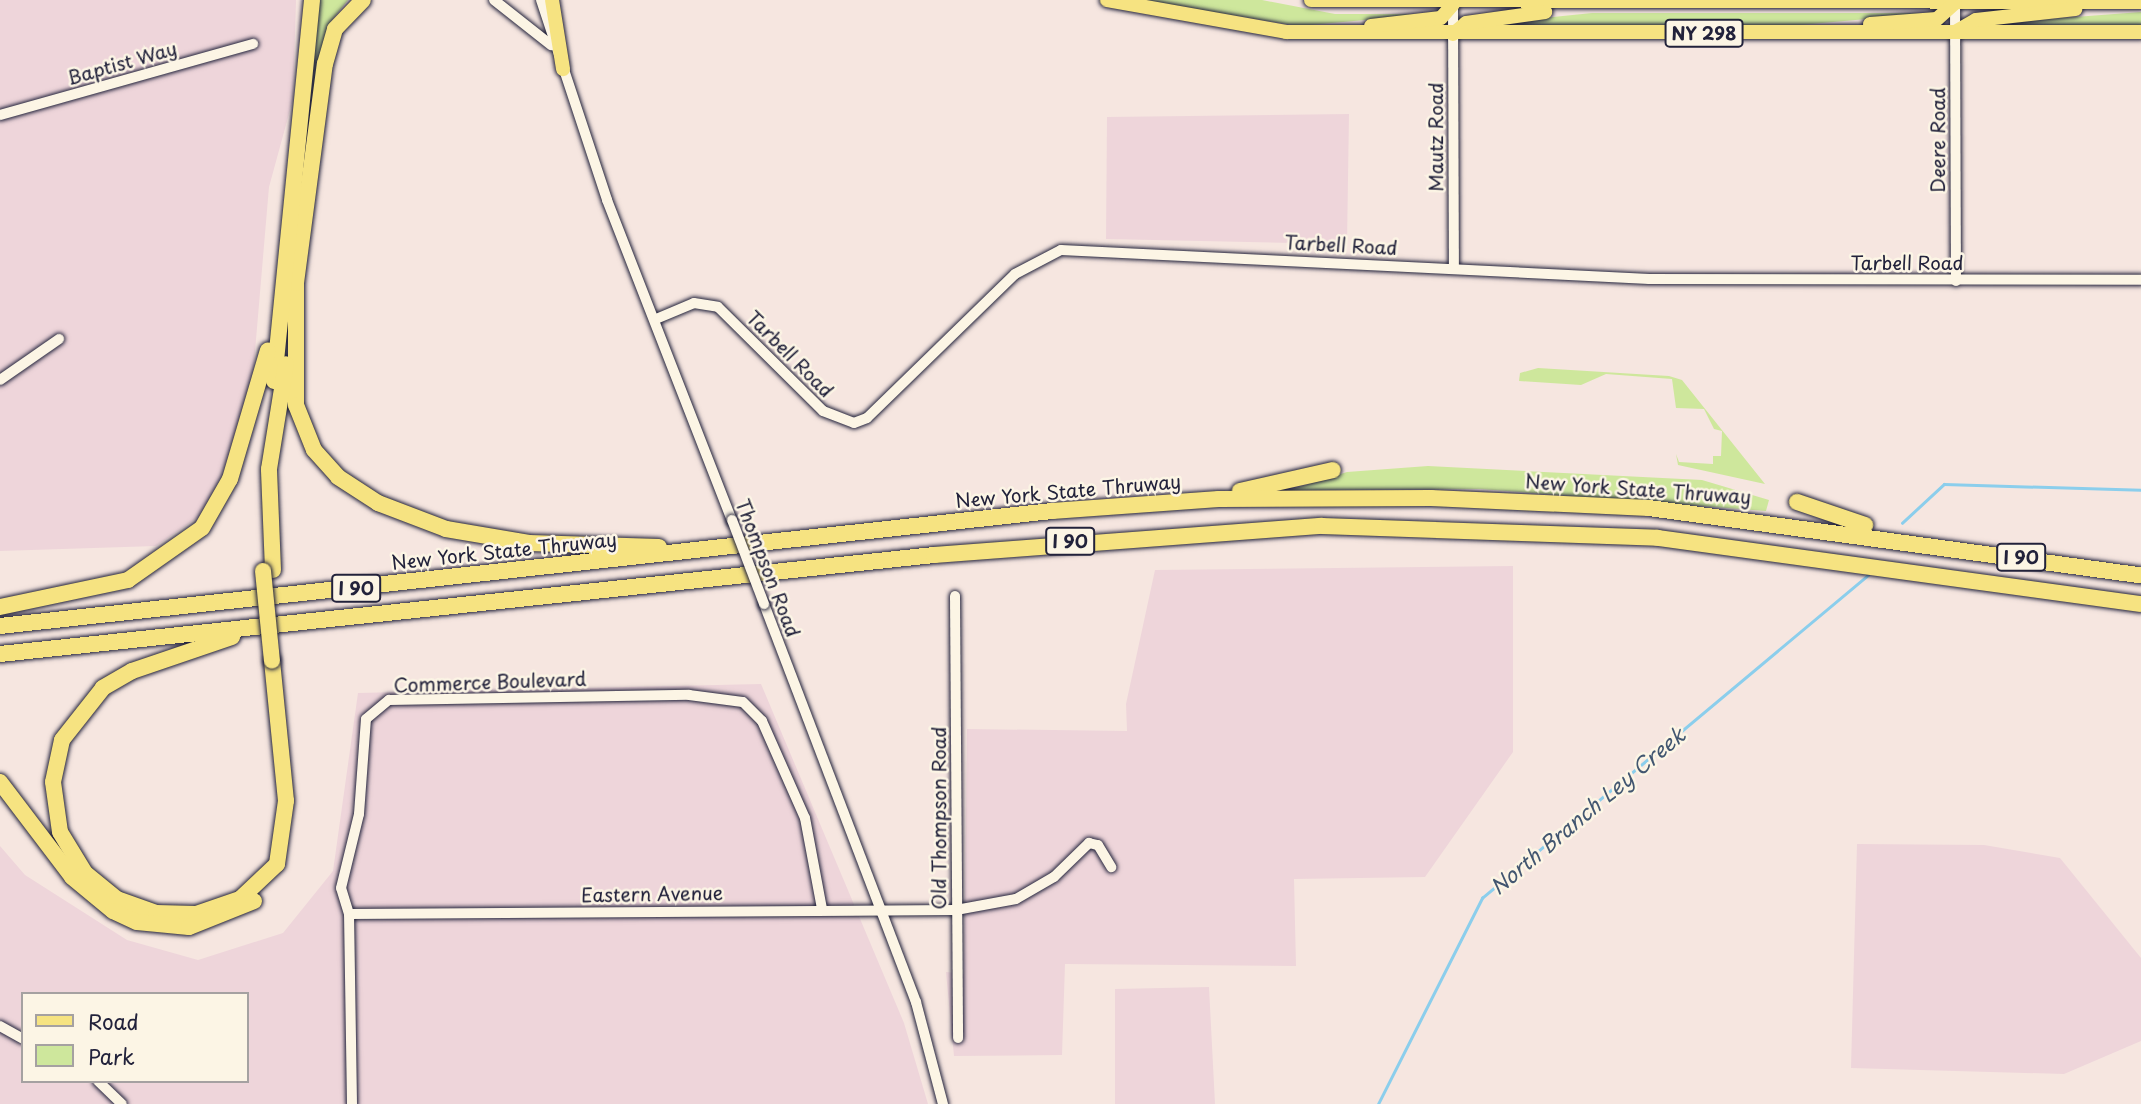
<!DOCTYPE html>
<html>
<head>
<meta charset="utf-8">
<style>
	body { margin:0 }
	#map { position:relative; width:2141px; height:1104px; overflow:hidden; background:#f6e6e0; font-family:"Playpen Sans",sans-serif }
	div>[style] { position:absolute }
	[style*='--x'] { left:calc(var(--x)*1px); top:calc(var(--y)*1px); width:calc(var(--w)*1px); rotate:calc(var(--a)*1deg) }
	.built>* { inset:0; background:#eed5da }
	.green>* { inset:0; background:#cee79c }
	.stream>* { height:2.5px; margin:-1.25px; padding:0 1.25px; transform-origin:1.25px; border-radius:1.25px; background:#8bceec }
	.roads { filter:drop-shadow(0 0 2px #22223b) drop-shadow(0 0 2px #22223b) }
	.minor>* { height:10px; margin:-5px; padding:0 5px; transform-origin:5px; border-radius:5px; background:#fcf5e5 }
	.major>* { height:14px; margin:-7px; padding:0 7px; transform-origin:7px; border-radius:7px; background:#f6e381 }
	.highway>* { height:16px; margin:-8px; padding:0 8px; transform-origin:8px; border-radius:8px; background:#f6e381 }
	.bridges { filter:drop-shadow(0 0 2px #22223b) drop-shadow(0 0 2px #22223b) }
	.minor-bridge>* { height:10px; margin:-5px; padding:0 5px; transform-origin:5px; border-radius:5px; background:#fcf5e5 }
	.highway-bridge>* { height:16px; margin:-8px; padding:0 8px; transform-origin:8px; border-radius:8px; background:#f6e381 }
	span { translate:-50% -50%; white-space:nowrap; text-align:center; line-height:1.15; -webkit-text-stroke:5px #fcf5e5; paint-order:stroke }
	.shield-label span { padding:2px 5px; background:#fcf5e5; border:2px solid; border-radius:5px; -webkit-text-stroke-width:0 }
	.shield-label { font-size:18px; color:#22223b; font-weight:700 }
	.street-label { font-size:19px; color:#22223b }
	.water-label { font-size:21px; color:#425670; font-style:italic }
	.legend { position:absolute; left:21px; top:992px; width:228px; height:91px; box-sizing:border-box; background:#fcf5e5; border:2px solid #a5a1a1; margin:0; padding:9px 12px; list-style:none; font-size:21px; color:#22223b }
	.legend li { display:flex; align-items:center; gap:14px; height:35px }
	.legend b { width:35px; border:2px solid #a5a1a1 }
</style>
</head>
<body>
<div id="map">
	<div class="built">
		<div style="clip-path:polygon(0 0,296px 0,293px 99px,269px 187px,250px 410px,207px 511px,156px 546px,0 551px)"></div>
		<div style="clip-path:polygon(1349px 114px,1347px 244px,1106px 239px,1107px 117px)"></div>
		<div style="clip-path:polygon(1513px 566px,1513px 752px,1425px 877px,1294px 879px,1296px 966px,1065px 964px,1062px 1055px,954px 1056px,946px 972px,964px 974px,967px 729px,1127px 731px,1126px 704px,1155px 570px)"></div>
		<div style="clip-path:polygon(evenodd,761px 684px,904px 1023px,928px 1104px,0 1104px,0 846px,25px 875px,127px 940px,198px 960px,283px 933px,333px 871px,358px 693px,761px 684px,23px 994px,247px 994px,247px 1081px,23px 1081px,23px 994px)"></div>
		<div style="clip-path:polygon(1857px 844px,1984px 845px,2060px 858px,2141px 958px,2141px 1041px,2064px 1074px,1851px 1068px)"></div>
		<div style="clip-path:polygon(1209px 987px,1215px 1104px,1115px 1104px,1115px 989px)"></div>
	</div>
	<div class="green">
		<div style="clip-path:polygon(319px 0,348px 0,328px 25px,310px 106px)"></div>
		<div style="clip-path:polygon(1138px 0,1262px 0,1335px 14px,1431px 14px,1299px 26px)"></div>
		<div style="clip-path:polygon(2141px 12px,2141px 26px,1981px 26px,1981px 24px)"></div>
		<div style="clip-path:polygon(1592px 13px,1933px 13px,1777px 27px,1476px 25px)"></div>
		<div style="clip-path:polygon(1538px 368px,1669px 376px,1682px 380px,1765px 484px,1678px 465px,1676px 454px,1679px 462px,1713px 464px,1713px 456px,1721px 456px,1722px 431px,1714px 429px,1704px 409px,1676px 408px,1672px 379px,1606px 374px,1581px 385px,1519px 381px,1520px 373px)"></div>
		<div style="clip-path:polygon(1428px 466px,1702px 480px,1769px 500px,1766px 511px,1480px 489px,1290px 490px,1347px 472px)"></div>
	</div>
	<div class="stream">
		<div style="--x:1902;--y:523;--w:57;--a:-42.9"></div>
		<div style="--x:1944;--y:484;--w:197;--a:1.7"></div>
		<div style="--x:1378;--y:1104;--w:231;--a:-63.2"></div>
		<div style="--x:1482;--y:898;--w:503;--a:-39.92"></div>
	</div>
	<div class="roads">
		<div class="minor">
			<div style="--x:494;--y:0;--w:73;--a:38.3"></div>
			<div style="--x:541;--y:0;--w:211;--a:71.7"></div>
			<div style="--x:607;--y:200;--w:344;--a:68.7"></div>
			<div style="--x:1955;--y:0;--w:281;--a:89.8"></div>
			<div style="--x:1453;--y:4;--w:265;--a:89.8"></div>
			<div style="--x:0;--y:115;--w:263;--a:-15.7"></div>
			<div style="--x:656;--y:319;--w:41;--a:-22.8"></div>
			<div style="--x:694;--y:303;--w:24;--a:9"></div>
			<div style="--x:718;--y:307;--w:148;--a:44.7"></div>
			<div style="--x:823;--y:411;--w:33;--a:21"></div>
			<div style="--x:854;--y:423;--w:14;--a:-21"></div>
			<div style="--x:867;--y:418;--w:206;--a:-44.2"></div>
			<div style="--x:1015;--y:274;--w:52;--a:-27.6"></div>
			<div style="--x:1061;--y:250;--w:589;--a:2.82"></div>
			<div style="--x:1649;--y:279;--w:492;--a:0.1"></div>
			<div style="--x:0;--y:380;--w:72;--a:-34.8"></div>
			<div style="--x:955;--y:596;--w:442;--a:89.6"></div>
			<div style="--x:764;--y:604;--w:426;--a:69.1"></div>
			<div style="--x:916;--y:1002;--w:106;--a:75.2"></div>
			<div style="--x:349;--y:914;--w:607;--a:-0.38"></div>
			<div style="--x:956;--y:910;--w:61;--a:-10.4"></div>
			<div style="--x:1016;--y:899;--w:44;--a:-30.1"></div>
			<div style="--x:1054;--y:877;--w:49;--a:-44.2"></div>
			<div style="--x:1089;--y:843;--w:9;--a:13"></div>
			<div style="--x:1098;--y:845;--w:26;--a:59"></div>
			<div style="--x:0;--y:1026;--w:26;--a:29"></div>
			<div style="--x:98;--y:1081;--w:33;--a:44"></div>
			<div style="--x:352;--y:1104;--w:190;--a:-90.9"></div>
			<div style="--x:349;--y:914;--w:27;--a:-107"></div>
			<div style="--x:341;--y:888;--w:76;--a:-76.3"></div>
			<div style="--x:359;--y:814;--w:95;--a:-85.8"></div>
			<div style="--x:366;--y:719;--w:30;--a:-40"></div>
			<div style="--x:389;--y:700;--w:300;--a:-1"></div>
			<div style="--x:689;--y:695;--w:54;--a:7.4"></div>
			<div style="--x:743;--y:702;--w:27;--a:45"></div>
			<div style="--x:762;--y:721;--w:106;--a:66.1"></div>
			<div style="--x:805;--y:818;--w:93;--a:79.4"></div>
		</div>
		<div class="major">
			<div style="--x:552;--y:0;--w:70;--a:80.9"></div>
			<div style="--x:1107;--y:0;--w:182;--a:10.1"></div>
			<div style="--x:1286;--y:32;--w:855;--a:0"></div>
			<div style="--x:1311;--y:0;--w:830;--a:0.14"></div>
			<div style="--x:1870;--y:24;--w:67;--a:-4.3"></div>
			<div style="--x:1937;--y:19;--w:24;--a:-42"></div>
			<div style="--x:1371;--y:26;--w:70;--a:-6.5"></div>
			<div style="--x:1441;--y:18;--w:18;--a:-49"></div>
			<div style="--x:1955;--y:32;--w:24;--a:-30"></div>
			<div style="--x:1976;--y:20;--w:100;--a:-6.3"></div>
			<div style="--x:1453;--y:34;--w:17;--a:-40"></div>
			<div style="--x:1466;--y:23;--w:80;--a:-7.9"></div>
		</div>
		<div class="highway">
			<div style="--x:296;--y:275;--w:130;--a:90"></div>
			<div style="--x:296;--y:405;--w:48;--a:68.2"></div>
			<div style="--x:314;--y:450;--w:36;--a:48"></div>
			<div style="--x:338;--y:477;--w:48;--a:33"></div>
			<div style="--x:378;--y:503;--w:73;--a:20.9"></div>
			<div style="--x:446;--y:529;--w:84;--a:9.6"></div>
			<div style="--x:529;--y:543;--w:130;--a:1.8"></div>
			<div style="--x:296;--y:283;--w:221;--a:-82.5"></div>
			<div style="--x:325;--y:64;--w:36;--a:-74"></div>
			<div style="--x:335;--y:29;--w:40;--a:-46"></div>
			<div style="--x:274;--y:381;--w:383;--a:-84.3"></div>
			<div style="--x:1240;--y:491;--w:95;--a:-12.7"></div>
			<div style="--x:1797;--y:502;--w:72;--a:18.7"></div>
			<div style="--x:273;--y:570;--w:101;--a:-92.3"></div>
			<div style="--x:269;--y:469;--w:106;--a:-80.8"></div>
			<div style="--x:0;--y:607;--w:131;--a:-11.9"></div>
			<div style="--x:128;--y:580;--w:90;--a:-35.1"></div>
			<div style="--x:202;--y:528;--w:56;--a:-60.3"></div>
			<div style="--x:230;--y:479;--w:134;--a:-73.6"></div>
			<div style="--x:0;--y:626;--w:1058;--a:-6.24"></div>
			<div style="--x:1052;--y:511;--w:167;--a:-4.1"></div>
			<div style="--x:1219;--y:499;--w:212;--a:-0.3"></div>
			<div style="--x:1431;--y:498;--w:218;--a:2.6"></div>
			<div style="--x:1649;--y:508;--w:497;--a:7.8"></div>
			<div style="--x:232;--y:637;--w:106;--a:161.2"></div>
			<div style="--x:132;--y:671;--w:34;--a:150"></div>
			<div style="--x:103;--y:688;--w:66;--a:128.3"></div>
			<div style="--x:62;--y:740;--w:43;--a:102.1"></div>
			<div style="--x:53;--y:782;--w:50;--a:82"></div>
			<div style="--x:60;--y:832;--w:48;--a:58.6"></div>
			<div style="--x:85;--y:873;--w:41;--a:39.1"></div>
			<div style="--x:117;--y:899;--w:41;--a:19.7"></div>
			<div style="--x:156;--y:913;--w:40;--a:1.4"></div>
			<div style="--x:196;--y:914;--w:46;--a:-18.8"></div>
			<div style="--x:240;--y:899;--w:51;--a:-43.4"></div>
			<div style="--x:277;--y:864;--w:64;--a:-81.9"></div>
			<div style="--x:286;--y:801;--w:141;--a:-95.7"></div>
			<div style="--x:0;--y:654;--w:939;--a:-6.05"></div>
			<div style="--x:934;--y:555;--w:389;--a:-4.3"></div>
			<div style="--x:1322;--y:526;--w:336;--a:2"></div>
			<div style="--x:1658;--y:538;--w:487;--a:7.8"></div>
			<div style="--x:0;--y:782;--w:119;--a:52.8"></div>
			<div style="--x:72;--y:877;--w:53;--a:39.7"></div>
			<div style="--x:113;--y:911;--w:26;--a:25"></div>
			<div style="--x:137;--y:922;--w:52;--a:5.5"></div>
			<div style="--x:189;--y:927;--w:70;--a:-21.8"></div>
		</div>
	</div>
	<div class="bridges">
		<div class="minor-bridge">
			<div style="--x:732;--y:520;--w:90;--a:69.1"></div>
		</div>
		<div class="highway-bridge">
			<div style="--x:263;--y:571;--w:90;--a:84.3"></div>
		</div>
	</div>
	<div class="shield-label">
		<span style="left:1704px;top:33px">NY 298</span>
		<span style="left:1070px;top:541px">I 90</span>
		<span style="left:2021px;top:557px">I 90</span>
		<span style="left:356px;top:588px">I 90</span>
	</div>
	<div class="street-label">
		<span style="left:122px;top:63px;rotate:-16deg">Baptist Way</span>
		<span style="left:1436px;top:137px;rotate:-90deg">Mautz Road</span>
		<span style="left:1938px;top:140px;rotate:-90deg">Deere Road</span>
		<span style="left:1341px;top:245px;rotate:3deg">Tarbell Road</span>
		<span style="left:1907px;top:263px">Tarbell Road</span>
		<span style="left:790px;top:354px;rotate:45deg">Tarbell Road</span>
		<span style="left:1638px;top:489px;rotate:4deg">New York State Thruway</span>
		<span style="left:1068px;top:491px;rotate:-5deg">New York State Thruway</span>
		<span style="left:504px;top:551px;rotate:-6deg">New York State Thruway</span>
		<span style="left:768px;top:568px;rotate:69deg">Thompson Road</span>
		<span style="left:490px;top:682px;rotate:-2deg">Commerce Boulevard</span>
		<span style="left:939px;top:818px;rotate:-90deg">Old Thompson Road</span>
		<span style="left:652px;top:894px;rotate:-1deg">Eastern Avenue</span>
	</div>
	<div class="water-label">
		<span style="left:1587px;top:810px;rotate:-40deg">North Branch Ley Creek</span>
	</div>
	<ul class="legend">
	<li><b style="height:9px;background:#f6e381"></b>Road</li>
	<li><b style="height:19px;background:#cee79c"></b>Park</li>
	</ul>
</div>
</body>
</html>
